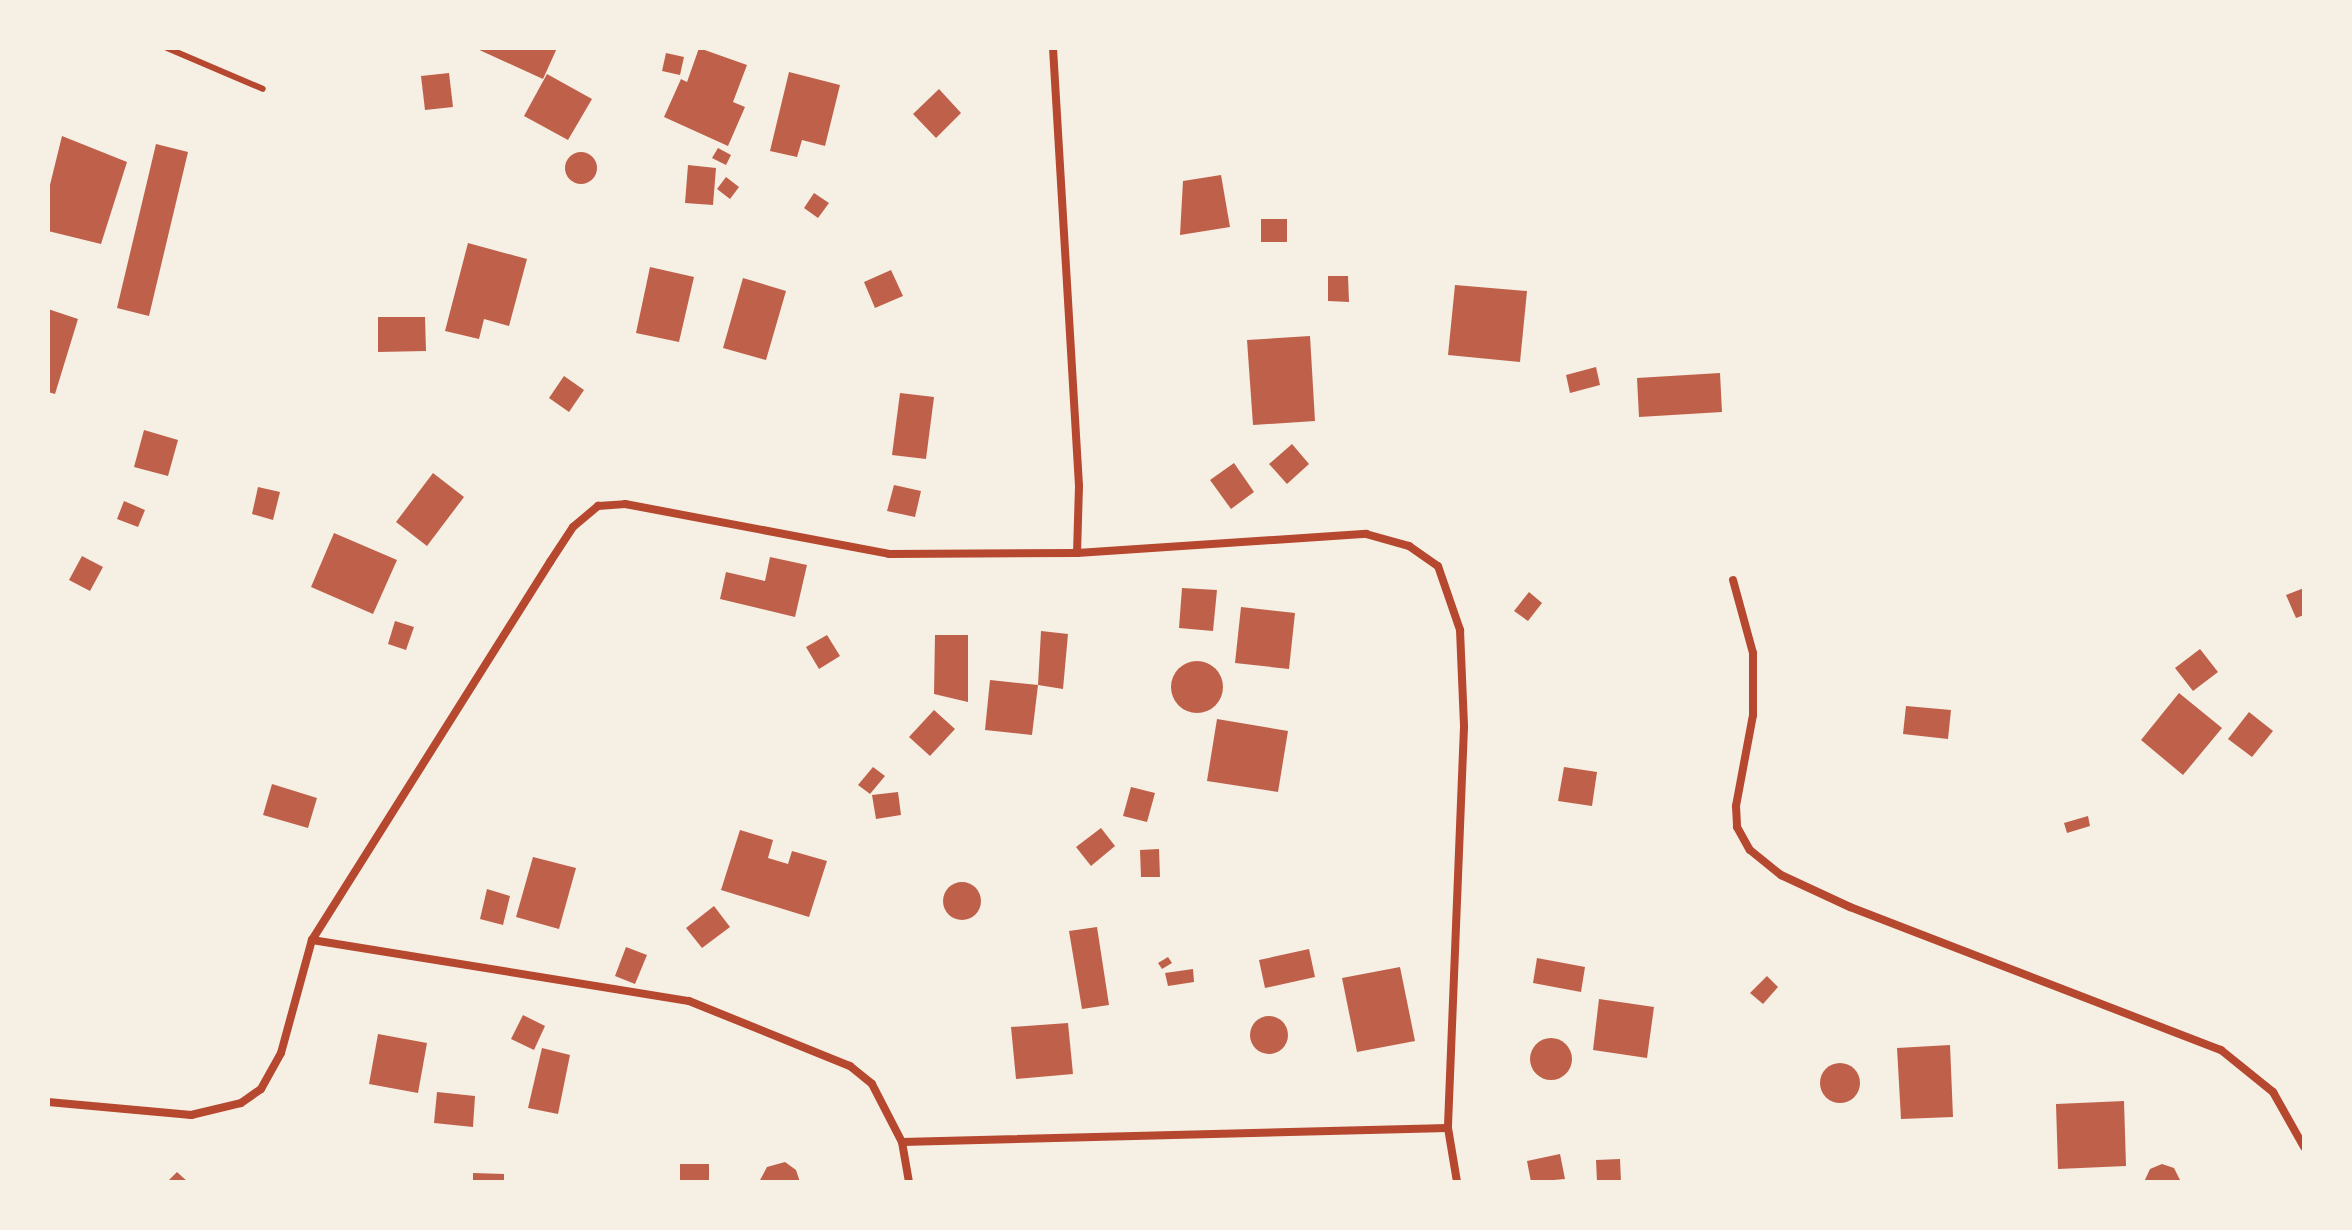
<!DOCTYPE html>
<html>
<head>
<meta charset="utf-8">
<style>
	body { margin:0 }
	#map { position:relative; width:2352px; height:1230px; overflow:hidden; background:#f6efe4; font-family:Karla,sans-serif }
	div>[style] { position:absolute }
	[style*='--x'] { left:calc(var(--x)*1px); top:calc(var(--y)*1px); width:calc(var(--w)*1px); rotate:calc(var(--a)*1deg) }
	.building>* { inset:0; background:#bf614a }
	.round { border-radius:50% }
	.service>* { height:6px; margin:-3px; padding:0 3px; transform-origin:3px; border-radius:3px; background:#b5482f }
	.minor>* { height:8px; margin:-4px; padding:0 4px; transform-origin:4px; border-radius:4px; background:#b5482f }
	span { translate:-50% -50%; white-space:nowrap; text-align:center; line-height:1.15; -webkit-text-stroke:8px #f6efe4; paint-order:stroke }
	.frame { position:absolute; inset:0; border:50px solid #f6efe4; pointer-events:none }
</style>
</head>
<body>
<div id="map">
	<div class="building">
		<div style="clip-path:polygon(475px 48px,557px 48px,543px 79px)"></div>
		<div style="clip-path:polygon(699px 48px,747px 65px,733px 102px,745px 107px,728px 146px,664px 117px,681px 79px,687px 82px)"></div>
		<div style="clip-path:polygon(666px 53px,684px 57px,680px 75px,662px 71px)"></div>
		<div style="clip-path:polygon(789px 72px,840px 85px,825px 146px,802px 140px,797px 157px,770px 151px)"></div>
		<div style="clip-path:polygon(449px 73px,453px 107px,425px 110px,421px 76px)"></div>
		<div style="clip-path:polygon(547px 74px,592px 99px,568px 140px,524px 116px)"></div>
		<div style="clip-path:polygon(939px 89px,961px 113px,936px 138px,913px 114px)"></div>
		<div style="clip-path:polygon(62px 136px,127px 162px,101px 244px,48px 231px,48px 193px)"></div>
		<div style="clip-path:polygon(156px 144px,188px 152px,149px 316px,117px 308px)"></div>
		<div style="clip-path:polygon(718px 148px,731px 155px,726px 165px,712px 158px)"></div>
		<div class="round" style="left:565px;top:152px;width:32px;height:32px"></div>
		<div style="clip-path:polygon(688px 165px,716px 168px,713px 205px,685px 203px)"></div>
		<div style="clip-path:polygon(1221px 175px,1230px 227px,1180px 235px,1183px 181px)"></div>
		<div style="clip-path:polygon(726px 177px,739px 187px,730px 199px,717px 189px)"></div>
		<div style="clip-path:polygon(814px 193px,829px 203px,818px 218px,804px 208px)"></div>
		<div style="clip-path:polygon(1261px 219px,1287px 219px,1287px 242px,1261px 242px)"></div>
		<div style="clip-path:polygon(468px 243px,527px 259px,509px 326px,484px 319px,479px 339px,445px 331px)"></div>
		<div style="clip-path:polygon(650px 267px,694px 277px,679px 342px,636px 333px)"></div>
		<div style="clip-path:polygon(891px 270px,903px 296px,875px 308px,864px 282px)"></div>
		<div style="clip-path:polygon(1328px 276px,1348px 276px,1349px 302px,1328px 301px)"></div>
		<div style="clip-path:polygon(743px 278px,786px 291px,766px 360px,723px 348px)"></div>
		<div style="clip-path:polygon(1455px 285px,1527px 291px,1520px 362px,1448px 355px)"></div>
		<div style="clip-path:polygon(48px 309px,78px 319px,55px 394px,48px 392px)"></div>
		<div style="clip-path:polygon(378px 317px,425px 317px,426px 351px,378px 352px)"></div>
		<div style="clip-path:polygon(1310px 336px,1315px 421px,1253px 425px,1247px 340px)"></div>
		<div style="clip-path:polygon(1596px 367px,1600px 385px,1570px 393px,1566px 375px)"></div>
		<div style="clip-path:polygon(1720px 373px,1722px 412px,1639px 417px,1637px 378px)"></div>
		<div style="clip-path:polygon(564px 376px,584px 390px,569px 412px,549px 398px)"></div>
		<div style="clip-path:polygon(900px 393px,934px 397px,926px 459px,892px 455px)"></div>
		<div style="clip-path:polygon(144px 430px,178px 440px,168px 476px,134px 467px)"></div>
		<div style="clip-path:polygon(1292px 444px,1309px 464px,1287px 484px,1269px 464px)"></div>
		<div style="clip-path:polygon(1234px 463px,1254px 492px,1231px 509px,1210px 480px)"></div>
		<div style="clip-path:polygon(433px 473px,464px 497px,427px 546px,396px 522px)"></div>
		<div style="clip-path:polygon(894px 485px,921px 491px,915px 517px,887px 511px)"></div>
		<div style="clip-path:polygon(258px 487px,280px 492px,273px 520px,252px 514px)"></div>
		<div style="clip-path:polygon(124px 501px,145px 510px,138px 527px,117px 519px)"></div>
		<div style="clip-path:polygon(334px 533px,397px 560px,373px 614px,311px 587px)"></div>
		<div style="clip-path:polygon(82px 556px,103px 567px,90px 591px,69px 580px)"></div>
		<div style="clip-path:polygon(770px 557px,807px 565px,795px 617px,720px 599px,726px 572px,765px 581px)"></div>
		<div style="clip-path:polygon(1182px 588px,1217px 590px,1213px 631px,1179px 628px)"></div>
		<div style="clip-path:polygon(2304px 588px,2304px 615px,2296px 618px,2286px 595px)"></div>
		<div style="clip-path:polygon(1529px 592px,1542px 603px,1528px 621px,1514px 611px)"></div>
		<div style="clip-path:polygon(1241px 607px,1295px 613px,1289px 669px,1235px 663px)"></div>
		<div style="clip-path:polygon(395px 621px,414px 627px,406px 650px,388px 644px)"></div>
		<div style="clip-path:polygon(1041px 631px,1068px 634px,1063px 689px,1038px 685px,1032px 735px,985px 730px,990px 680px,1038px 685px)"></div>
		<div style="clip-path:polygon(827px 635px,840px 656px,819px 669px,806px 647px)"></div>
		<div style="clip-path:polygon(935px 635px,968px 635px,968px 702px,934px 694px)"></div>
		<div style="clip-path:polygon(2200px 649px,2218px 672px,2193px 691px,2175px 668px)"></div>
		<div class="round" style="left:1171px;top:661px;width:52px;height:52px"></div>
		<div style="clip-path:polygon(2179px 693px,2222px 728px,2183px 775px,2141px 740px)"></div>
		<div style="clip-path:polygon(1906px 706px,1951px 710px,1948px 739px,1903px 734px)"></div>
		<div style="clip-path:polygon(934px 710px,955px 729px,930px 756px,909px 737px)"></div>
		<div style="clip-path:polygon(2249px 712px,2273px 731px,2252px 757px,2228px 739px)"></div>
		<div style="clip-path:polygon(1217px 719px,1288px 731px,1278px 792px,1207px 781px)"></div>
		<div style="clip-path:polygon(873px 767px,885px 776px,870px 794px,858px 785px)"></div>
		<div style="clip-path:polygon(1564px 767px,1597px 772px,1592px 806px,1558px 801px)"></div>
		<div style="clip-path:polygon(272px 784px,317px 798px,308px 828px,263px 815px)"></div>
		<div style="clip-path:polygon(1131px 787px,1155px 793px,1147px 822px,1123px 816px)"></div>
		<div style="clip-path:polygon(898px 792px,901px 815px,876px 819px,872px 795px)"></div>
		<div style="clip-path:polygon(2088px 816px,2090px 826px,2067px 833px,2064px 823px)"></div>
		<div style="clip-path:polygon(1101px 828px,1115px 846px,1091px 866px,1076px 847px)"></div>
		<div style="clip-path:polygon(740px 830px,773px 840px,768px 858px,788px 864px,792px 851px,827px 861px,809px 917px,721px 890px)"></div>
		<div style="clip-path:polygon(1159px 849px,1160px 877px,1141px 877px,1140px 850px)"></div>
		<div style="clip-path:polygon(533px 857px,576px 868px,559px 929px,516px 917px)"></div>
		<div class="round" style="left:943px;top:882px;width:38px;height:38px"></div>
		<div style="clip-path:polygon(487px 889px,510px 896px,503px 925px,480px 919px)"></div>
		<div style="clip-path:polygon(714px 906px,730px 927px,702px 948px,686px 928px)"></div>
		<div style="clip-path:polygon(1097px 927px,1109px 1005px,1082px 1009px,1069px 931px)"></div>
		<div style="clip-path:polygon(626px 947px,647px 955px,635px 984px,615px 976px)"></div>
		<div style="clip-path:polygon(1309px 949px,1315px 977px,1265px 988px,1259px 960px)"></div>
		<div style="clip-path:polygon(1168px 957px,1172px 963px,1162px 969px,1158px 963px)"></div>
		<div style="clip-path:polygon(1537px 958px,1585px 967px,1581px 992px,1533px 983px)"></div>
		<div style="clip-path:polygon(1400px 967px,1415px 1041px,1357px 1052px,1342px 978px)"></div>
		<div style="clip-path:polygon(1193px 969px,1194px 982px,1168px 986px,1165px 973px)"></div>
		<div style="clip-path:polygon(1767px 976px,1778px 987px,1763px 1004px,1750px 993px)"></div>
		<div style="clip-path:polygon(1599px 999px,1654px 1007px,1647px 1058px,1593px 1050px)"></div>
		<div style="clip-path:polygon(523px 1015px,545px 1026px,534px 1050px,511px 1039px)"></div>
		<div class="round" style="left:1250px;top:1016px;width:38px;height:38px"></div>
		<div style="clip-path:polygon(1068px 1023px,1073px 1074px,1016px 1079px,1011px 1027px)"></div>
		<div style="clip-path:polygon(378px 1034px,427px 1043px,418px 1093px,369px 1084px)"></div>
		<div class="round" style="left:1530px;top:1038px;width:42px;height:42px"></div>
		<div style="clip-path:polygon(1950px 1045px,1953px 1117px,1901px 1119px,1897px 1048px)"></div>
		<div style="clip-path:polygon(542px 1048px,570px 1055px,558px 1114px,528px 1108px)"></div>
		<div class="round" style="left:1820px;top:1063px;width:40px;height:40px"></div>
		<div style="clip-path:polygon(437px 1092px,475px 1096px,473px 1127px,434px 1123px)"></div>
		<div style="clip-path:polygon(2124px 1101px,2126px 1166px,2058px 1169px,2056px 1104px)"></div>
		<div style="clip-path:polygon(1560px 1154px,1565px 1179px,1531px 1182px,1527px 1161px)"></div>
		<div style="clip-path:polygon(1620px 1159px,1621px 1182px,1597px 1182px,1596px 1160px)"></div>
		<div style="clip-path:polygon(785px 1162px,796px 1170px,800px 1182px,759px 1182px,767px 1167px)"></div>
		<div style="clip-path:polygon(680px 1164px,709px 1164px,709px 1182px,680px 1182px)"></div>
		<div style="clip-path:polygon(2162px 1164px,2174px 1168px,2181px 1182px,2144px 1182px,2150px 1169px)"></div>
		<div style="clip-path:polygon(177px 1172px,188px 1182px,167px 1182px)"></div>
		<div style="clip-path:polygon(473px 1173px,504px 1174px,504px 1182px,473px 1182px)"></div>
	</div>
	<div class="service">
		<div style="--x:167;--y:48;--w:104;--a:23.1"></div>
	</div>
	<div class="minor">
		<div style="--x:1053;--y:48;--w:439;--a:86.6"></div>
		<div style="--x:1079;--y:486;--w:67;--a:91.7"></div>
		<div style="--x:1733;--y:580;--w:76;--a:74.7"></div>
		<div style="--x:1753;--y:653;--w:62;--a:90"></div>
		<div style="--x:1753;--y:715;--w:93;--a:100.6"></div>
		<div style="--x:1736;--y:806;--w:21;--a:87"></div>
		<div style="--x:1737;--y:827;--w:26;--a:61"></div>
		<div style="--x:1750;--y:850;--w:40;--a:39"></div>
		<div style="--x:1781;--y:875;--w:76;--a:24.9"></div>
		<div style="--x:1850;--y:907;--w:398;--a:21.1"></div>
		<div style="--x:2221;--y:1050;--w:67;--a:38.9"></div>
		<div style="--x:2273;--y:1092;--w:63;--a:60.6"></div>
		<div style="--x:312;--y:940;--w:382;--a:9.2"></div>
		<div style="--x:689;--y:1001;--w:174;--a:22"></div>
		<div style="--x:850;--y:1066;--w:28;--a:39"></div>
		<div style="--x:872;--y:1084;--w:65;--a:62.7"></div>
		<div style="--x:902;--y:1142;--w:41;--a:80.1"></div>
		<div style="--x:48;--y:1102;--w:144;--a:5.2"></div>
		<div style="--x:191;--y:1115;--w:51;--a:-13.5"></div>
		<div style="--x:241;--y:1103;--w:24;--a:-35"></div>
		<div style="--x:261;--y:1089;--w:41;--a:-60.9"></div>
		<div style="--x:281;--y:1053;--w:117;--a:-74.7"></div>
		<div style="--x:312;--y:940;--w:447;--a:-57.8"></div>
		<div style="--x:550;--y:562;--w:42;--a:-56.7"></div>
		<div style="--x:573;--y:527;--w:33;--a:-40"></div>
		<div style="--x:598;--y:506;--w:27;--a:-4"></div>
		<div style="--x:625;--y:504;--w:269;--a:10.7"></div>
		<div style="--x:889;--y:554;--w:188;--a:-0.3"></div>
		<div style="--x:1077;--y:553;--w:290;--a:-3.8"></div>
		<div style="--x:1366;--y:534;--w:45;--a:15.6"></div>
		<div style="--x:1409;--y:546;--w:35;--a:35"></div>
		<div style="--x:1438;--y:566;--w:68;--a:71"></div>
		<div style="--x:1460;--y:630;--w:97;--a:87.6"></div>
		<div style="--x:1464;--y:727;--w:401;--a:92.3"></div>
		<div style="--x:1448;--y:1128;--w:55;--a:80.5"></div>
		<div style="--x:902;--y:1142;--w:546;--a:-1.47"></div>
	</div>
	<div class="frame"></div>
</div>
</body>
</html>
